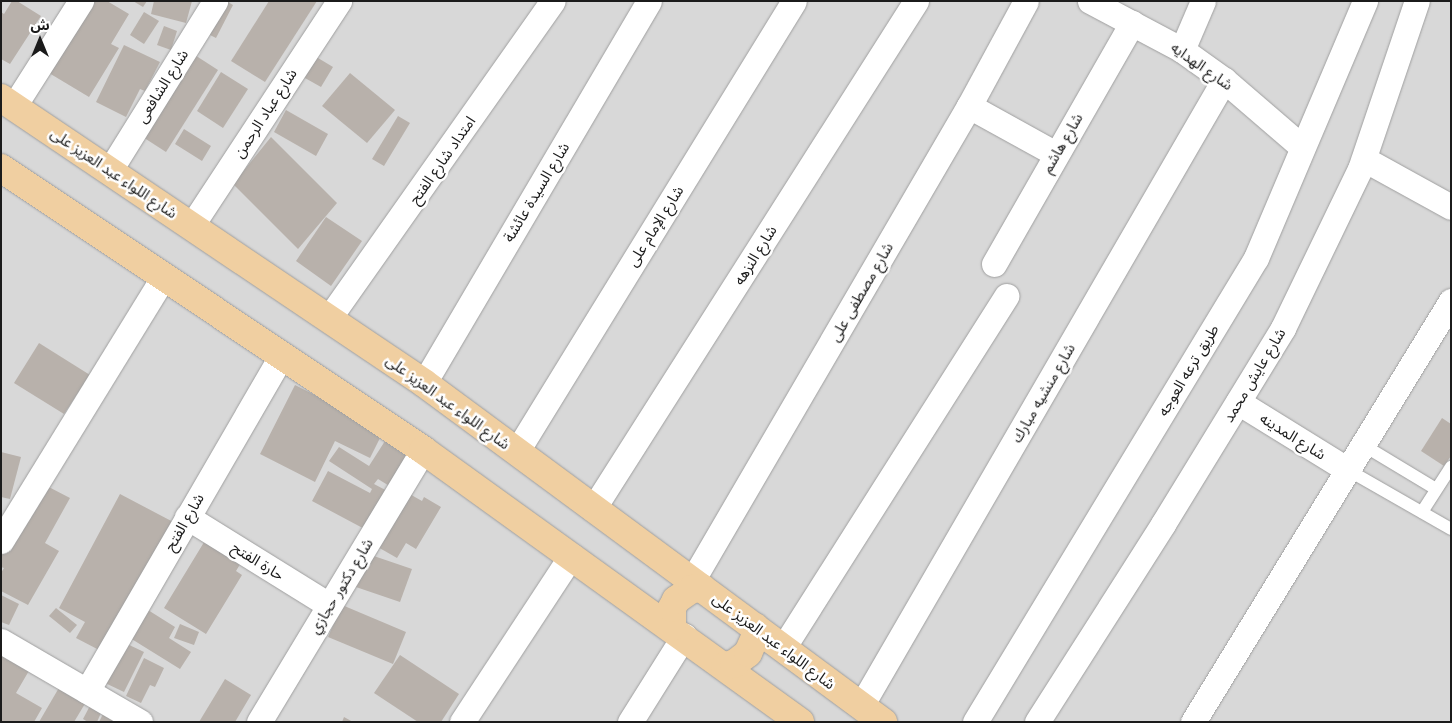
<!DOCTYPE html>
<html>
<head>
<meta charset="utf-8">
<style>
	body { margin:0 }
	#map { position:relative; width:1452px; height:723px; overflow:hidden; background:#ebe8e1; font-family:Montserrat,"Noto Sans Arabic",sans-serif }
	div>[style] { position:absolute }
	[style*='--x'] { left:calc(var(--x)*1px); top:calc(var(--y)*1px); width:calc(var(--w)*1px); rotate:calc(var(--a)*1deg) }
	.residential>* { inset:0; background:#d8d8d8 }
	.building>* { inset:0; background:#b8b1ab }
	.roads { filter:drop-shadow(0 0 1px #9f9f9f) drop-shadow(0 0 1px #9f9f9f) }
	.lane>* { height:12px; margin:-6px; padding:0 6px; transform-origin:6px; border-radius:6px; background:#fff }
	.street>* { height:25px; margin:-12.5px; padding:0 12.5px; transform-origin:12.5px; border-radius:12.5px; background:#fff }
	.primary>* { height:28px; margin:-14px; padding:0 14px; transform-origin:14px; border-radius:14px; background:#f0cfa1 }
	span { translate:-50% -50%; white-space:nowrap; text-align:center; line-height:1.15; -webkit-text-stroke:5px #fff; paint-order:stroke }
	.street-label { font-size:15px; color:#1b1b1b }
	.frame { position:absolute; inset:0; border:2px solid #1b1b1b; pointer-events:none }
	.north { position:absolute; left:15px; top:15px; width:50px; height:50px; -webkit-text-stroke:4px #fff; paint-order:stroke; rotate:0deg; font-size:14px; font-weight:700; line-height:20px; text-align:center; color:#1b1b1b }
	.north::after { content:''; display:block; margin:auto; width:18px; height:22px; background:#1b1b1b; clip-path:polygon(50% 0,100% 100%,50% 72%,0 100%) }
</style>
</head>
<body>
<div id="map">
	<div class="residential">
		<div style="clip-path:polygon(1px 1px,1451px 1px,1451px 722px,1px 722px)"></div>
	</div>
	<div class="building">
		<div style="clip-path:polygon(12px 1px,17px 1px,41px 16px,10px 64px,1px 59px,1px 12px,4px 14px)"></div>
		<div style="clip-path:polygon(87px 1px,107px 1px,129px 14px,111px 44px,119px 48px,89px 97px,44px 70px)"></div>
		<div style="clip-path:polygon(133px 1px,147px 1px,143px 7px)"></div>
		<div style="clip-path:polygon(154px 1px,192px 1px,186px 23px,151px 14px)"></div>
		<div style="clip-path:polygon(226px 1px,233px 5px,216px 38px,204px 32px)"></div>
		<div style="clip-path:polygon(269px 1px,317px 1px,265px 82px,231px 61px)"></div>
		<div style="clip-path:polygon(144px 12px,159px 21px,144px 44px,130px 35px)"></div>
		<div style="clip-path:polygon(164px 26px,177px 31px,171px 50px,157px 45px)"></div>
		<div style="clip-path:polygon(124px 45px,160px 62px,145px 91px,140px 89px,126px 117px,96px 102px)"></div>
		<div style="clip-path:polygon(187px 50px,218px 70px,166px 152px,135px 132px)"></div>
		<div style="clip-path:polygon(308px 52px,333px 67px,321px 87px,296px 73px)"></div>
		<div style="clip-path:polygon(221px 72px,248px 89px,223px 128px,197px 111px)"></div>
		<div style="clip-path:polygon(350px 73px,395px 110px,367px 143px,322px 106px)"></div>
		<div style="clip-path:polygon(286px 110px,328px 134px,316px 156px,274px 132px)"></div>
		<div style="clip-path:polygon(398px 116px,410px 123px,384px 166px,372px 159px)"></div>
		<div style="clip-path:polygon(184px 129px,211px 146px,202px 161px,175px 144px)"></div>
		<div style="clip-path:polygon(271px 137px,337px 203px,298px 249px,233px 184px)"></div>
		<div style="clip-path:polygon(326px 217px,362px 241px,331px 286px,296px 261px)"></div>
		<div style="clip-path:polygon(39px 343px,90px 375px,64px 414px,14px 383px)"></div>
		<div style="clip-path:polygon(295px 385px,384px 430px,370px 458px,335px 441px,315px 482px,260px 454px)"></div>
		<div style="clip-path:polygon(1442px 418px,1451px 424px,1451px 456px,1444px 466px,1421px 451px)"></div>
		<div style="clip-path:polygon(385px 441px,410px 458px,391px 487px,378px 479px,374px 484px,393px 494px,372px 533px,312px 501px,328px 471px,370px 493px,372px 489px,329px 461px,339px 447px,369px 466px)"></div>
		<div style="clip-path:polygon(1px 452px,21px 457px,10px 499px,1px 497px)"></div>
		<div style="clip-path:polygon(41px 483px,70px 498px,45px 543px,59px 551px,28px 605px,1px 591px,1px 573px,4px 568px,1px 567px,1px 556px)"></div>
		<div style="clip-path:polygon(406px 492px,422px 501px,424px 497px,441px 507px,416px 549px,406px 543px,397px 558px,376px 546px)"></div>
		<div style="clip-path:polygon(120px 494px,177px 524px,101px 651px,76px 638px,85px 622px,59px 608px)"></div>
		<div style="clip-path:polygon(209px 534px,245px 556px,236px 571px,242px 575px,206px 634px,164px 608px)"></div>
		<div style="clip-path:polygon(365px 553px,412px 569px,400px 602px,353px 586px)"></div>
		<div style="clip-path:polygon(1px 595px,19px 604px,9px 625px,1px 622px)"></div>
		<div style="clip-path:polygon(342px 605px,406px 632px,393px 664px,328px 637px)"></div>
		<div style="clip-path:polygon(56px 608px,77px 625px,70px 633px,49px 616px)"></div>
		<div style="clip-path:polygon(148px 610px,175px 627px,169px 638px,191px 652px,180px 669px,130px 638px)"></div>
		<div style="clip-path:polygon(180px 624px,199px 632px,194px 645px,174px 638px)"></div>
		<div style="clip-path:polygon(123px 642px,144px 652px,124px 692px,103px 682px)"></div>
		<div style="clip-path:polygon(1px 653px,30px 669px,16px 693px,42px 708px,34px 722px,1px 722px)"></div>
		<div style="clip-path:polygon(400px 655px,459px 694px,441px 722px,418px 722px,374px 693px)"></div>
		<div style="clip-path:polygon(144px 658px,164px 668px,155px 687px,150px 685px,141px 703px,126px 696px)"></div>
		<div style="clip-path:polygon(225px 679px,251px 695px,235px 722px,199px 722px)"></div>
		<div style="clip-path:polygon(60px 686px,86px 702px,74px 722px,39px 722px)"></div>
		<div style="clip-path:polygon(93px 700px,104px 706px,97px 722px,88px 722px,83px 719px)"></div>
		<div style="clip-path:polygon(106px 708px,131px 722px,99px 722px)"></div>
		<div style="clip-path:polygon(344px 717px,353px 722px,342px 722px)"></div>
	</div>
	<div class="roads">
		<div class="lane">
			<div style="--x:1363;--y:445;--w:85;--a:31.1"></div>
			<div style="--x:1348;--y:470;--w:119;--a:29.8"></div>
			<div style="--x:1422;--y:512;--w:54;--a:-57.2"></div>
		</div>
		<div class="street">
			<div style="--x:1090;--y:1;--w:104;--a:28"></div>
			<div style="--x:1182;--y:50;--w:52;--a:35.5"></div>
			<div style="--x:1224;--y:80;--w:103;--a:40.7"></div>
			<div style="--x:1182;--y:50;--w:53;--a:-66.8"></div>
			<div style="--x:14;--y:106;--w:125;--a:-57.5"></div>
			<div style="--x:969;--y:106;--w:99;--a:28.9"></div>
			<div style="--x:1364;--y:159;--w:99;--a:28.9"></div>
			<div style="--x:110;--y:170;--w:199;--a:-58.1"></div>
			<div style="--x:192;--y:225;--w:268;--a:-56.7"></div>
			<div style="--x:994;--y:264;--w:278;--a:-60.2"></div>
			<div style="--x:329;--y:318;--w:388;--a:-54.8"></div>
			<div style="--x:424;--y:383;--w:443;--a:-59.5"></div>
			<div style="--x:1238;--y:402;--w:129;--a:31.7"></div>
			<div style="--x:517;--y:451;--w:528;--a:-58.39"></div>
			<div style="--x:593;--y:509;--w:602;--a:-57.55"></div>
			<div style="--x:187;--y:517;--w:167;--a:31.8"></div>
			<div style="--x:1;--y:541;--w:311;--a:-58.4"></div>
			<div style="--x:692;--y:581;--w:550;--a:-59.75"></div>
			<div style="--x:969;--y:106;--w:119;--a:-61.5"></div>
			<div style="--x:1;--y:641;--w:161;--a:30.2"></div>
			<div style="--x:783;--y:648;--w:417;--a:-57.6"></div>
			<div style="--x:87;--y:691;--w:389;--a:-59.9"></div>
			<div style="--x:861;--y:706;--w:724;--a:-59.89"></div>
			<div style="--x:259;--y:722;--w:318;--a:-58.9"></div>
			<div style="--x:462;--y:722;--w:199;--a:-56.7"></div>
			<div style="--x:630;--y:722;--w:102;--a:-57.9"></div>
			<div style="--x:975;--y:722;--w:542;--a:-58.8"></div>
			<div style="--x:1256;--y:258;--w:279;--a:-67"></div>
			<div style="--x:1037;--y:722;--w:235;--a:-57.5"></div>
			<div style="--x:1163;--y:524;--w:230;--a:-58.5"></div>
			<div style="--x:1283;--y:328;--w:177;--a:-64.2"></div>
			<div style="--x:1360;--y:169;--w:177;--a:-71.3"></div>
			<div style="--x:1193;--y:722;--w:494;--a:-58.5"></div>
		</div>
		<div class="primary">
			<div style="--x:1;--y:98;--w:510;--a:33.97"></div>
			<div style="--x:424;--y:383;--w:571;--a:36.45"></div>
			<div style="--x:1;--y:168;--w:508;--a:33.75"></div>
			<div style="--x:423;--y:450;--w:465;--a:35.8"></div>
			<div style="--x:672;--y:627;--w:19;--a:-90"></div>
			<div style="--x:672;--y:608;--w:9;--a:-63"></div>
			<div style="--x:676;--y:600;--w:19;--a:-35"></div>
			<div style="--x:692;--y:589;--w:10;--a:-6"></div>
			<div style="--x:725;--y:666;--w:9;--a:-13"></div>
			<div style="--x:734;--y:664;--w:18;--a:-38"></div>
			<div style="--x:748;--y:653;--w:17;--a:-66"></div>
			<div style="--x:755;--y:637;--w:10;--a:-90"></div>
		</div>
	</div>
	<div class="street-label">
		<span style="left:1202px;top:66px;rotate:35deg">شارع الهدايه</span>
		<span style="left:162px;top:86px;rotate:-58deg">شارع الشافعى</span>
		<span style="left:265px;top:113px;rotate:-57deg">شارع عباد الرحمن</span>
		<span style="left:1062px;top:143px;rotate:-60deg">شارع هاشم</span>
		<span style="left:442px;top:160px;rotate:-55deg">امتداد شارع الفتح</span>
		<span style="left:114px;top:173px;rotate:34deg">شارع اللواء عبد العزيز على</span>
		<span style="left:536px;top:192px;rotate:-59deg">شارع السيدة عائشة</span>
		<span style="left:655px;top:226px;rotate:-58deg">شارع الإمام على</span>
		<span style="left:755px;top:255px;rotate:-58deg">شارع النزهه</span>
		<span style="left:861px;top:292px;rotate:-60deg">شارع مصطفى على</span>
		<span style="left:1188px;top:370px;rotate:-59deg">طريق ترعه العوجه</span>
		<span style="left:1254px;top:375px;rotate:-59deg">شارع عايش محمد</span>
		<span style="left:1043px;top:393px;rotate:-60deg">شارع منشيه مبارك</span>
		<span style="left:448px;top:402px;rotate:36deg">شارع اللواء عبد العزيز على</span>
		<span style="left:1293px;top:436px;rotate:32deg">شارع المدينه</span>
		<span style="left:184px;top:522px;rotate:-60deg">شارع الفتح</span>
		<span style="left:258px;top:561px;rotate:32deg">حارة الفتح</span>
		<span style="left:341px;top:586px;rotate:-59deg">شارع دكتور حجازي</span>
		<span style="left:774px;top:641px;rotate:37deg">شارع اللواء عبد العزيز على</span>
	</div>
	<div class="frame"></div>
	<div class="north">ش</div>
</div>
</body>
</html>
